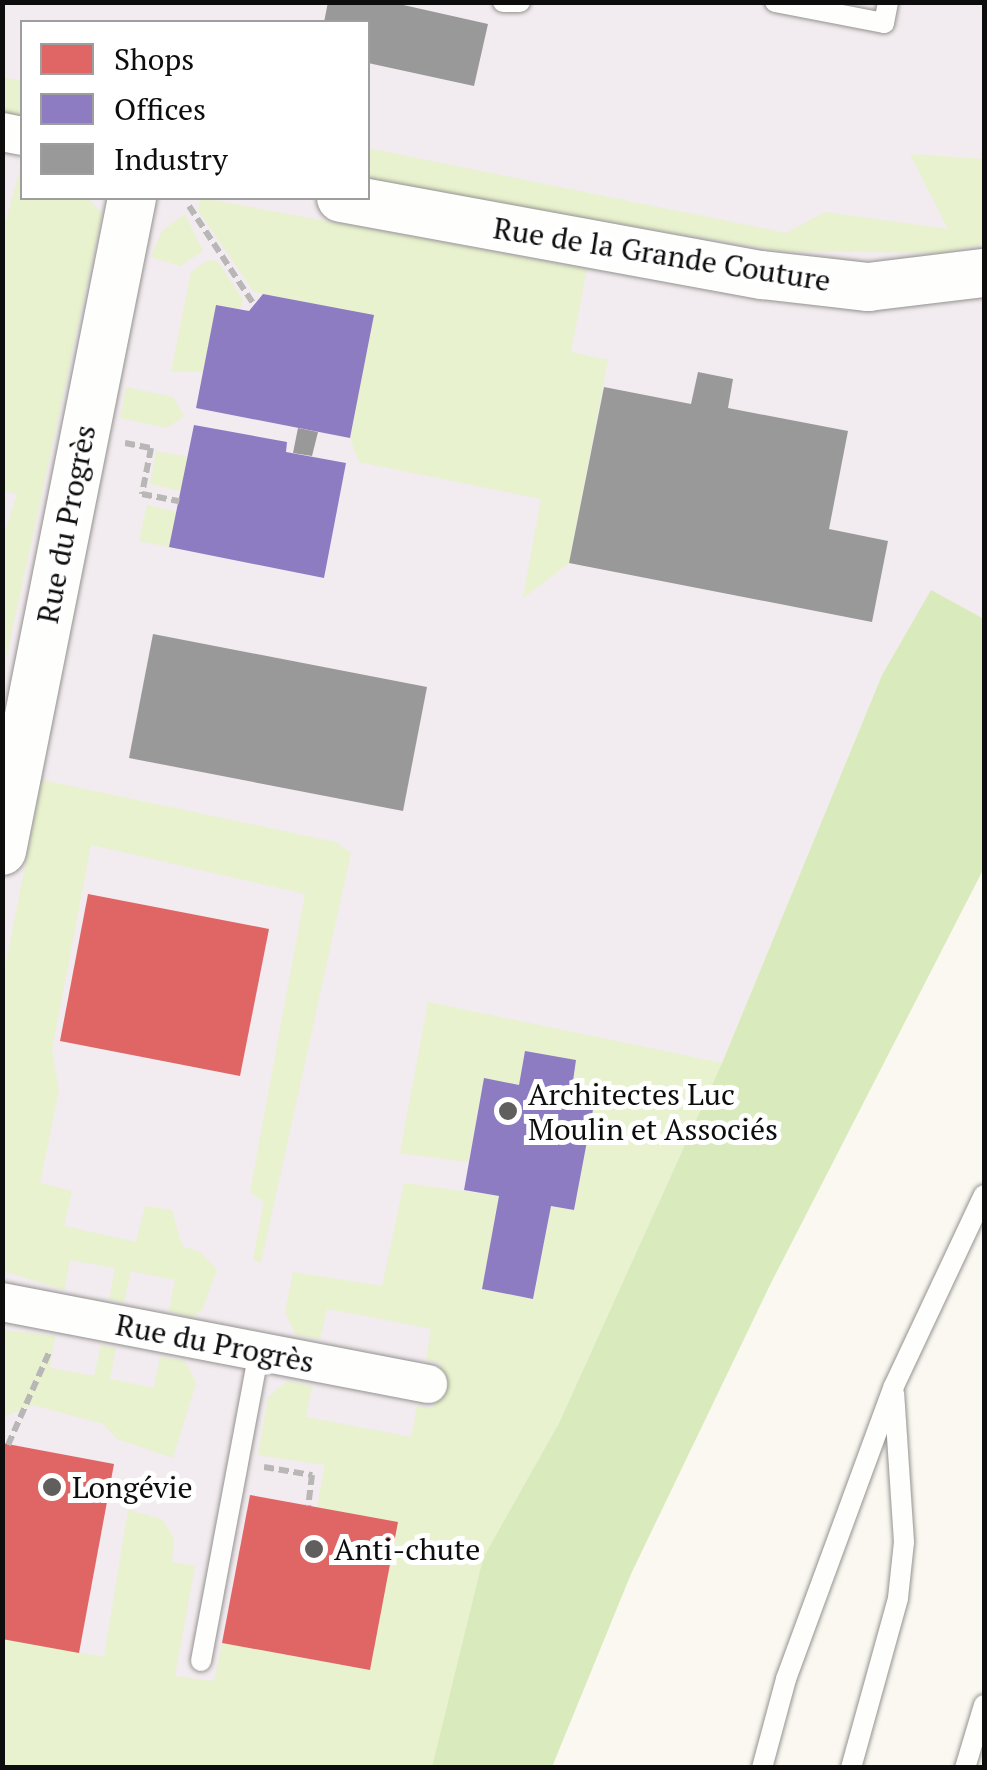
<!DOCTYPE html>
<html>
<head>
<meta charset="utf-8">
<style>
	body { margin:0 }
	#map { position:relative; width:987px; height:1770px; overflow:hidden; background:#fbf8f1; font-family:"PT Serif",serif }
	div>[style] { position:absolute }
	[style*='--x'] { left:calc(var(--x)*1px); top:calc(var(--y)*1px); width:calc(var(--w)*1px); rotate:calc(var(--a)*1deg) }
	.industrial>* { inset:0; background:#f2ebef }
	.green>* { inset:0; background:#e8f2ce }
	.forest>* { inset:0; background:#d9ebbc }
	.shops>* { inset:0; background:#e06666 }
	.offices>* { inset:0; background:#8e7cc3 }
	.industry>* { inset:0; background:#999 }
	.path>* { height:6px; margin-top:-3px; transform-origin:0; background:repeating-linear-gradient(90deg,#b8b7b6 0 10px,transparent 0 15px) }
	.roads { filter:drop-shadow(0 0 2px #949390) drop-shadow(0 0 2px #949390) }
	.service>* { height:20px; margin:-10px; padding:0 10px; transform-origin:10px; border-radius:10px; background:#fefefd }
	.minor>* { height:38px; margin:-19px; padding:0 19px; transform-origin:19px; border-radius:19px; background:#fefefd }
	.tertiary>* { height:48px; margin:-24px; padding:0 24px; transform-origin:24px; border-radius:24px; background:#fefefd }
	.dots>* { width:28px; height:28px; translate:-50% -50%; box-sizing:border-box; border:5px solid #fff; border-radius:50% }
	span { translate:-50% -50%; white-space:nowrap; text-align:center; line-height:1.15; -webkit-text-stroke:10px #fff; paint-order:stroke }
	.street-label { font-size:30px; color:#0d0d0d }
	.poi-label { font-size:30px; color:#0d0d0d }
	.left { translate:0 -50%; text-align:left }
	.frame { position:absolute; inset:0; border:5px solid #0d0d0d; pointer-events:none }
	.legend { position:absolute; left:20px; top:20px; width:350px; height:180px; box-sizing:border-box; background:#fff; border:2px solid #9e9e9e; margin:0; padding:12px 18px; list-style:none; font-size:30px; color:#0d0d0d }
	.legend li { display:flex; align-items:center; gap:20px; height:50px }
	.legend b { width:50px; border:2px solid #9e9e9e }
</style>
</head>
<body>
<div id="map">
	<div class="industrial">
		<div style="clip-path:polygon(evenodd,3px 3px,984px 3px,984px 619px,931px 591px,882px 675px,722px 1063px,559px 1423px,483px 1558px,432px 1767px,3px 1768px,3px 3px,22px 22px,368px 22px,368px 198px,22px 198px,22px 22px)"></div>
	</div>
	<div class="green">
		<div style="clip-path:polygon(2px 77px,22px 81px,22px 118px,3px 113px)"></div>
		<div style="clip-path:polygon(368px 148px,786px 233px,825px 212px,948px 229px,910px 154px,984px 159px,984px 244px,940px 253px,782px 251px,368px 182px)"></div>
		<div style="clip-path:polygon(20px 169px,22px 198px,88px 198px,102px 214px,6px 660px,3px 539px,17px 494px,3px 490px,2px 235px)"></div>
		<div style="clip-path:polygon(201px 198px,587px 269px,571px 352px,608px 360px,569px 563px,523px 598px,541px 499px,359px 462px,350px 438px,373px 315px,254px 292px,198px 210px)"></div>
		<div style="clip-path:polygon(185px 214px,203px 251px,180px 266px,151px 257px,162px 231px)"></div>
		<div style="clip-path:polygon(209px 260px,218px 262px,243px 300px,240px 309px,216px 305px,203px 372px,171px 372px,191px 272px)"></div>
		<div style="clip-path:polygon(126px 387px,173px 397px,184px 416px,167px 428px,120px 418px)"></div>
		<div style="clip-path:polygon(156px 451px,188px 457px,181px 491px,150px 484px)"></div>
		<div style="clip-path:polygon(147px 505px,177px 512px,169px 547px,139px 541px)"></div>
		<div style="clip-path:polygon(42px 780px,335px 842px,351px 853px,261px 1263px,253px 1259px,264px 1202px,250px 1192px,305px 894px,91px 845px,52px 1050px,59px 1090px,40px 1183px,72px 1191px,64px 1226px,136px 1242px,145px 1206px,172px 1210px,182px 1246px,200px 1252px,217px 1270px,202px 1310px,192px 1317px,169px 1311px,175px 1280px,131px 1271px,124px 1302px,109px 1299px,115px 1268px,70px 1260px,64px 1290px,3px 1271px,3px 978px)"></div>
		<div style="clip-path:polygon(428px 1002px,722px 1063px,559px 1423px,483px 1558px,432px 1767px,3px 1767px,3px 1639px,104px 1657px,128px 1510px,162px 1519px,174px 1538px,172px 1562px,195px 1566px,175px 1676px,214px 1681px,222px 1643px,370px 1669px,397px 1523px,317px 1507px,325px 1465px,258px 1455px,268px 1397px,287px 1381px,312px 1386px,306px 1417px,411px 1437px,417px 1406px,433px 1408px,441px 1363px,426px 1360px,431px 1329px,371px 1317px,327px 1309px,320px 1339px,296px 1335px,285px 1313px,293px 1272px,382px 1286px,404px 1183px,499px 1196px,482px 1289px,533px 1299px,551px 1206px,574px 1210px,595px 1100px,571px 1095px,576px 1060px,525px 1051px,519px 1085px,484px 1079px,468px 1162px,400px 1153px)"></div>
		<div style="clip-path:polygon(3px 1330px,55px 1336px,50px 1368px,94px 1376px,101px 1345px,116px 1348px,110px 1379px,154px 1388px,160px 1357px,185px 1361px,196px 1383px,173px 1458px,117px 1439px,103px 1424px,33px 1405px,3px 1417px)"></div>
	</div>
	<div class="forest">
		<div style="clip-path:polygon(931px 590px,984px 619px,984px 868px,770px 1285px,631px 1574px,552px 1767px,432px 1767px,483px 1558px,559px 1423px,722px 1063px,882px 675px)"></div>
	</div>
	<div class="shops">
		<div style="clip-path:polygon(88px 894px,269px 929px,240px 1076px,60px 1041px)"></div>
		<div style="clip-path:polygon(2px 1443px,114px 1464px,79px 1653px,2px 1639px)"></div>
		<div style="clip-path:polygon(250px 1495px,398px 1522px,370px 1670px,222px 1643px)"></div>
	</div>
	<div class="offices">
		<div style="clip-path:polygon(263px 294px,374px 315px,350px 438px,196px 408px,216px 305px,249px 311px)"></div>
		<div style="clip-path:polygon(194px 425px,287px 442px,286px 452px,346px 463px,324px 578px,169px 547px)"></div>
		<div style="clip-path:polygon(525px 1051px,576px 1060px,571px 1095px,595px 1099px,574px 1210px,551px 1206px,533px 1299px,482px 1289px,499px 1196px,464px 1190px,484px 1078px,519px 1085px)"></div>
	</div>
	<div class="industry">
		<div style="clip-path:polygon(328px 2px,390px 2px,488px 24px,474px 86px,368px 63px,368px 22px,324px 22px)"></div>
		<div style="clip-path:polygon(698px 372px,733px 379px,728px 408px,848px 431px,829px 529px,888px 541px,872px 622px,569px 563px,604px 387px,691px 404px)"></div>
		<div style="clip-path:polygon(298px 428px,318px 432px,312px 456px,293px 453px)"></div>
		<div style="clip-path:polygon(153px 634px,427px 687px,403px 811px,129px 758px)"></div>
	</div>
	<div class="path">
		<div style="--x:189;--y:206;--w:120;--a:56.6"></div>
		<div style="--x:125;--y:443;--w:26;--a:11"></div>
		<div style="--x:151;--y:448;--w:47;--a:101.1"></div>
		<div style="--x:142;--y:494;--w:38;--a:11"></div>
		<div style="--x:8;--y:1445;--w:104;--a:-66.1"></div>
		<div style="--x:264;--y:1467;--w:49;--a:9.5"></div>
		<div style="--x:312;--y:1475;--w:31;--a:97"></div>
	</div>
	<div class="roads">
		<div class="service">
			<div style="--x:503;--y:2;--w:17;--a:0"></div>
			<div style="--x:775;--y:2;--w:111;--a:10.9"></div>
			<div style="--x:884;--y:23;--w:21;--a:-79"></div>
			<div style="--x:201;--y:1661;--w:314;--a:-79.4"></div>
			<div style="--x:762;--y:1768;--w:92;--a:-74.9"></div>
			<div style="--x:786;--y:1679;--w:312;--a:-69.8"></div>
			<div style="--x:894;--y:1386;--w:211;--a:-64.8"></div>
			<div style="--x:851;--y:1768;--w:176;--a:-74.5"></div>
			<div style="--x:898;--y:1598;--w:56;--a:-83.9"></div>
			<div style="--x:904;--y:1542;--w:149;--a:-93.8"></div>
			<div style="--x:965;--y:1768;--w:66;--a:-73.2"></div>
		</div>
		<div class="minor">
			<div style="--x:2;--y:132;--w:20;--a:11"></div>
			<div style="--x:2;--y:1302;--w:434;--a:10.9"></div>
		</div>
		<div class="tertiary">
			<div style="--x:341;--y:198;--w:428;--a:10.4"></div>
			<div style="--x:762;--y:275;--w:107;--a:6.5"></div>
			<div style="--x:868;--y:287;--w:117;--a:-6.9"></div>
			<div style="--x:2;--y:851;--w:666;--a:-78.74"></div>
		</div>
	</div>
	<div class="dots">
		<div style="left:508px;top:1111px;background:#605f5d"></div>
		<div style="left:52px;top:1487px;background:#605f5d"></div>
		<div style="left:314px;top:1549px;background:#605f5d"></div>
	</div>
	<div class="street-label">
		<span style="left:662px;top:254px;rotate:9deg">Rue de la Grande Couture</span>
		<span style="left:66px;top:524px;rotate:-79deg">Rue du Progrès</span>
		<span style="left:215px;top:1343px;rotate:11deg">Rue du Progrès</span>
	</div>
	<div class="poi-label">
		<span class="left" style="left:528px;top:1111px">Architectes Luc<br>Moulin et Associés</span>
		<span class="left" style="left:72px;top:1487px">Longévie</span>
		<span class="left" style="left:334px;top:1549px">Anti-chute</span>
	</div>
	<div class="frame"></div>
	<ul class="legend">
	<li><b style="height:28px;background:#e06666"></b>Shops</li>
	<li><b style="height:28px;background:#8e7cc3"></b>Offices</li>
	<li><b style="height:28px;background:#999"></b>Industry</li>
	</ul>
</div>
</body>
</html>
